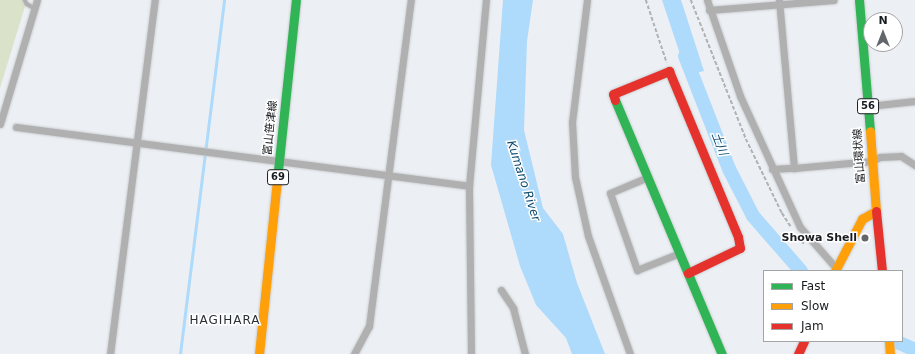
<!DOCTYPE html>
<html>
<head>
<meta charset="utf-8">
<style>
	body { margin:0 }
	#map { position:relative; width:915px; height:354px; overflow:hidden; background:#ecf0f4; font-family:"DejaVu Sans","Noto Sans JP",sans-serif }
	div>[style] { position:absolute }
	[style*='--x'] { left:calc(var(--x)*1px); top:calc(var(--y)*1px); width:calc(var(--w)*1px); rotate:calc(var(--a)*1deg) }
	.green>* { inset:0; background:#dae3c9 }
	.water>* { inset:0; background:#aedafb }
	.stream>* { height:2.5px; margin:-1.25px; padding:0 1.25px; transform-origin:1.25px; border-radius:1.25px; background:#aedafb }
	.river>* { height:14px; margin:-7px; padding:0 7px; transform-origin:7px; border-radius:7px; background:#aedafb }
	.path>* { height:1.5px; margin-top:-0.75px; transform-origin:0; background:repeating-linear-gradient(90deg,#b0b2b3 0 4px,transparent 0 6px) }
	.roads { filter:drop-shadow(0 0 1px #cbced1) drop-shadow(0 0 1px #cbced1) }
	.lane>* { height:3.5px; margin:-1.75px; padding:0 1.75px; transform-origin:1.75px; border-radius:1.75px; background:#b0b0b1 }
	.street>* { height:7px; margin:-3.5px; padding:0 3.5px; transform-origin:3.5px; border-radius:3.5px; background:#b0b0b1 }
	.fast>* { height:9px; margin:-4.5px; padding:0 4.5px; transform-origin:4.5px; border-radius:4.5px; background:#30b455 }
	.slow>* { height:9px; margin:-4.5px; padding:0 4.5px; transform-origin:4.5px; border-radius:4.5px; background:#ff9f0a }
	.jam>* { height:9px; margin:-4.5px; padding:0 4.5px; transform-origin:4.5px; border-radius:4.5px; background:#e5322d }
	.dots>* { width:11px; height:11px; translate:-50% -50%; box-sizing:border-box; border:2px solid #fff; border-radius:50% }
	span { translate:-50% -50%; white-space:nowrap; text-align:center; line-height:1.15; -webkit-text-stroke:3px #fff; paint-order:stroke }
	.shield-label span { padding:1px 3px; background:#fff; border:1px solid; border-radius:3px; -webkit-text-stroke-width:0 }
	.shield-label { font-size:10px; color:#191c1f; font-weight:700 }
	.street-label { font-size:11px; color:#191c1f }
	.poi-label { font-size:11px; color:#191c1f; font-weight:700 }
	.right { translate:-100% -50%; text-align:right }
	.water-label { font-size:12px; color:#104c71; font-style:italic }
	.neighbourhood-label { font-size:12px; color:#293035; letter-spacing:1px }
	.legend { position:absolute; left:763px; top:270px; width:140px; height:72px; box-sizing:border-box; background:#fff; border:1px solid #a3a4a5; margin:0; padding:5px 7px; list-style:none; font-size:12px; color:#191c1f }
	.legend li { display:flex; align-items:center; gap:8px; height:20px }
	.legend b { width:20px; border:1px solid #a3a4a5 }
	.north { position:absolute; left:863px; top:12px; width:40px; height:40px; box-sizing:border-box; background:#fff; border:1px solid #a3a4a5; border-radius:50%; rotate:0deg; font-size:11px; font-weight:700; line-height:16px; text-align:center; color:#191c1f }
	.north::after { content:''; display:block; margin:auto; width:14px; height:18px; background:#63666a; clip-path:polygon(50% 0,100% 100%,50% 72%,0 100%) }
</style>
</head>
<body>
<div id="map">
	<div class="green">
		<div style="clip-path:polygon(0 0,27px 0,0 88px)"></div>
	</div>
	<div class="water">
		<div style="clip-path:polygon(503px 0,533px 0,527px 41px,524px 130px,543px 208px,563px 234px,577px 283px,605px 354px,572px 354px,566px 338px,536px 305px,520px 266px,491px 165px)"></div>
		<div style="clip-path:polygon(662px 0,681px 0,704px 71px,687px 75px)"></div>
	</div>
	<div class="stream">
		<div style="--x:180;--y:354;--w:357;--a:-82.9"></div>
	</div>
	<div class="river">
		<div style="--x:685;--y:56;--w:121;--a:68.7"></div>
		<div style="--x:729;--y:169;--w:53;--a:62.9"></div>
		<div style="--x:753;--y:216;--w:73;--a:48.9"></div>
		<div style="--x:895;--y:341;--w:22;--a:24"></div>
	</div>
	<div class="path">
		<div style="--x:646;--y:0;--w:66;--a:71.6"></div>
		<div style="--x:691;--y:0;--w:149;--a:68.4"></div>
		<div style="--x:746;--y:139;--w:82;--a:64.1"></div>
		<div style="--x:782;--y:213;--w:17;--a:57"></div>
		<div style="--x:798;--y:236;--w:10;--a:53"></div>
	</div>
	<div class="roads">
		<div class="lane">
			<div style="--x:25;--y:0;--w:4;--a:63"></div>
			<div style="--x:27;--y:4;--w:8;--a:30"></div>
		</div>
		<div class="street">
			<div style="--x:587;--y:0;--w:123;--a:97"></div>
			<div style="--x:572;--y:122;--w:55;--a:86.9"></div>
			<div style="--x:575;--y:177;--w:60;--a:77.6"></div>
			<div style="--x:588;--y:236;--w:125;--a:70.4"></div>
			<div style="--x:707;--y:0;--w:102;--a:71"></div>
			<div style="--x:740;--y:96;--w:144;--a:65.4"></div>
			<div style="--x:800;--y:227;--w:55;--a:48.7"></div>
			<div style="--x:779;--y:0;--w:169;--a:84.9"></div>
			<div style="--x:794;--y:168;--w:78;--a:-5.1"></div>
			<div style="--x:872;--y:161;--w:9;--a:-27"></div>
			<div style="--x:880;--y:157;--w:21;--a:-3"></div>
			<div style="--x:901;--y:156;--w:17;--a:33"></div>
			<div style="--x:709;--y:10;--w:125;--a:-4.6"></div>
			<div style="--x:869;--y:106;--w:46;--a:-6.2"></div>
			<div style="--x:0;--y:124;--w:129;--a:-73.4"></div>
			<div style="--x:16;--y:127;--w:457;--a:7.4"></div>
			<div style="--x:772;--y:169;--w:22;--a:-3"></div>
			<div style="--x:648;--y:177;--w:41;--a:157.2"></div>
			<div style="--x:610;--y:193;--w:82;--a:70.7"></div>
			<div style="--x:637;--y:270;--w:46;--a:-21.6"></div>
			<div style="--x:501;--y:290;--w:22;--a:56"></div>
			<div style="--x:513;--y:308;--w:48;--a:75.4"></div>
			<div style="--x:110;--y:354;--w:357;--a:-82.8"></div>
			<div style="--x:354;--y:354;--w:32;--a:-62"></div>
			<div style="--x:369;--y:326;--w:329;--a:-82.7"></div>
			<div style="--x:471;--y:354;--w:168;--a:-90.7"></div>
			<div style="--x:469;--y:186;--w:187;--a:-84.8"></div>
		</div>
		<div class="fast">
			<div style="--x:859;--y:0;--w:131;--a:85.2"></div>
			<div style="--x:615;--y:100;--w:276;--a:67.2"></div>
			<div style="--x:277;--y:180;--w:181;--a:-84"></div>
		</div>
		<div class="slow">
			<div style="--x:835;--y:271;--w:59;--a:-62.6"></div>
			<div style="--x:862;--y:219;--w:16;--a:-30"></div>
			<div style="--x:876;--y:211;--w:80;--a:-94.3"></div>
			<div style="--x:889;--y:341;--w:13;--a:86"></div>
			<div style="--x:259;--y:354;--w:175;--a:-84.1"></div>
		</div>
		<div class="jam">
			<div style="--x:615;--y:100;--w:6;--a:-108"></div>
			<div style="--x:613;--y:94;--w:61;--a:-22.3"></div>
			<div style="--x:669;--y:71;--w:180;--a:67.4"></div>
			<div style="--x:738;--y:237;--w:11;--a:80"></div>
			<div style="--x:740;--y:248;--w:58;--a:154.3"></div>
			<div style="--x:876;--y:211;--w:60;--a:84.3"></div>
			<div style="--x:798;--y:354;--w:14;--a:-65"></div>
		</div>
	</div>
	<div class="dots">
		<div style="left:865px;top:238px;background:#63666a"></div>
	</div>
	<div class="shield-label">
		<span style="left:868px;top:106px">56</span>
		<span style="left:278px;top:177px">69</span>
	</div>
	<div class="street-label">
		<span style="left:271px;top:128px;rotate:-84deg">富山笹津線</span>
		<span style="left:860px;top:156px;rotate:-94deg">富山環状線</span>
	</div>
	<div class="poi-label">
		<span class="right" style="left:857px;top:238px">Showa Shell</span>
	</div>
	<div class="water-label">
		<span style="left:719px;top:144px;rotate:69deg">土川</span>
		<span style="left:523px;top:181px;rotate:72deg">Kumano River</span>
	</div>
	<div class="neighbourhood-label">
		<span style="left:225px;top:321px">HAGIHARA</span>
	</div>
	<ul class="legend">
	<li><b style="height:5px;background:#30b455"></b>Fast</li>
	<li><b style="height:5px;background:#ff9f0a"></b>Slow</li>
	<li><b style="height:5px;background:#e5322d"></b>Jam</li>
	</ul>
	<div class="north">N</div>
</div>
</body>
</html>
